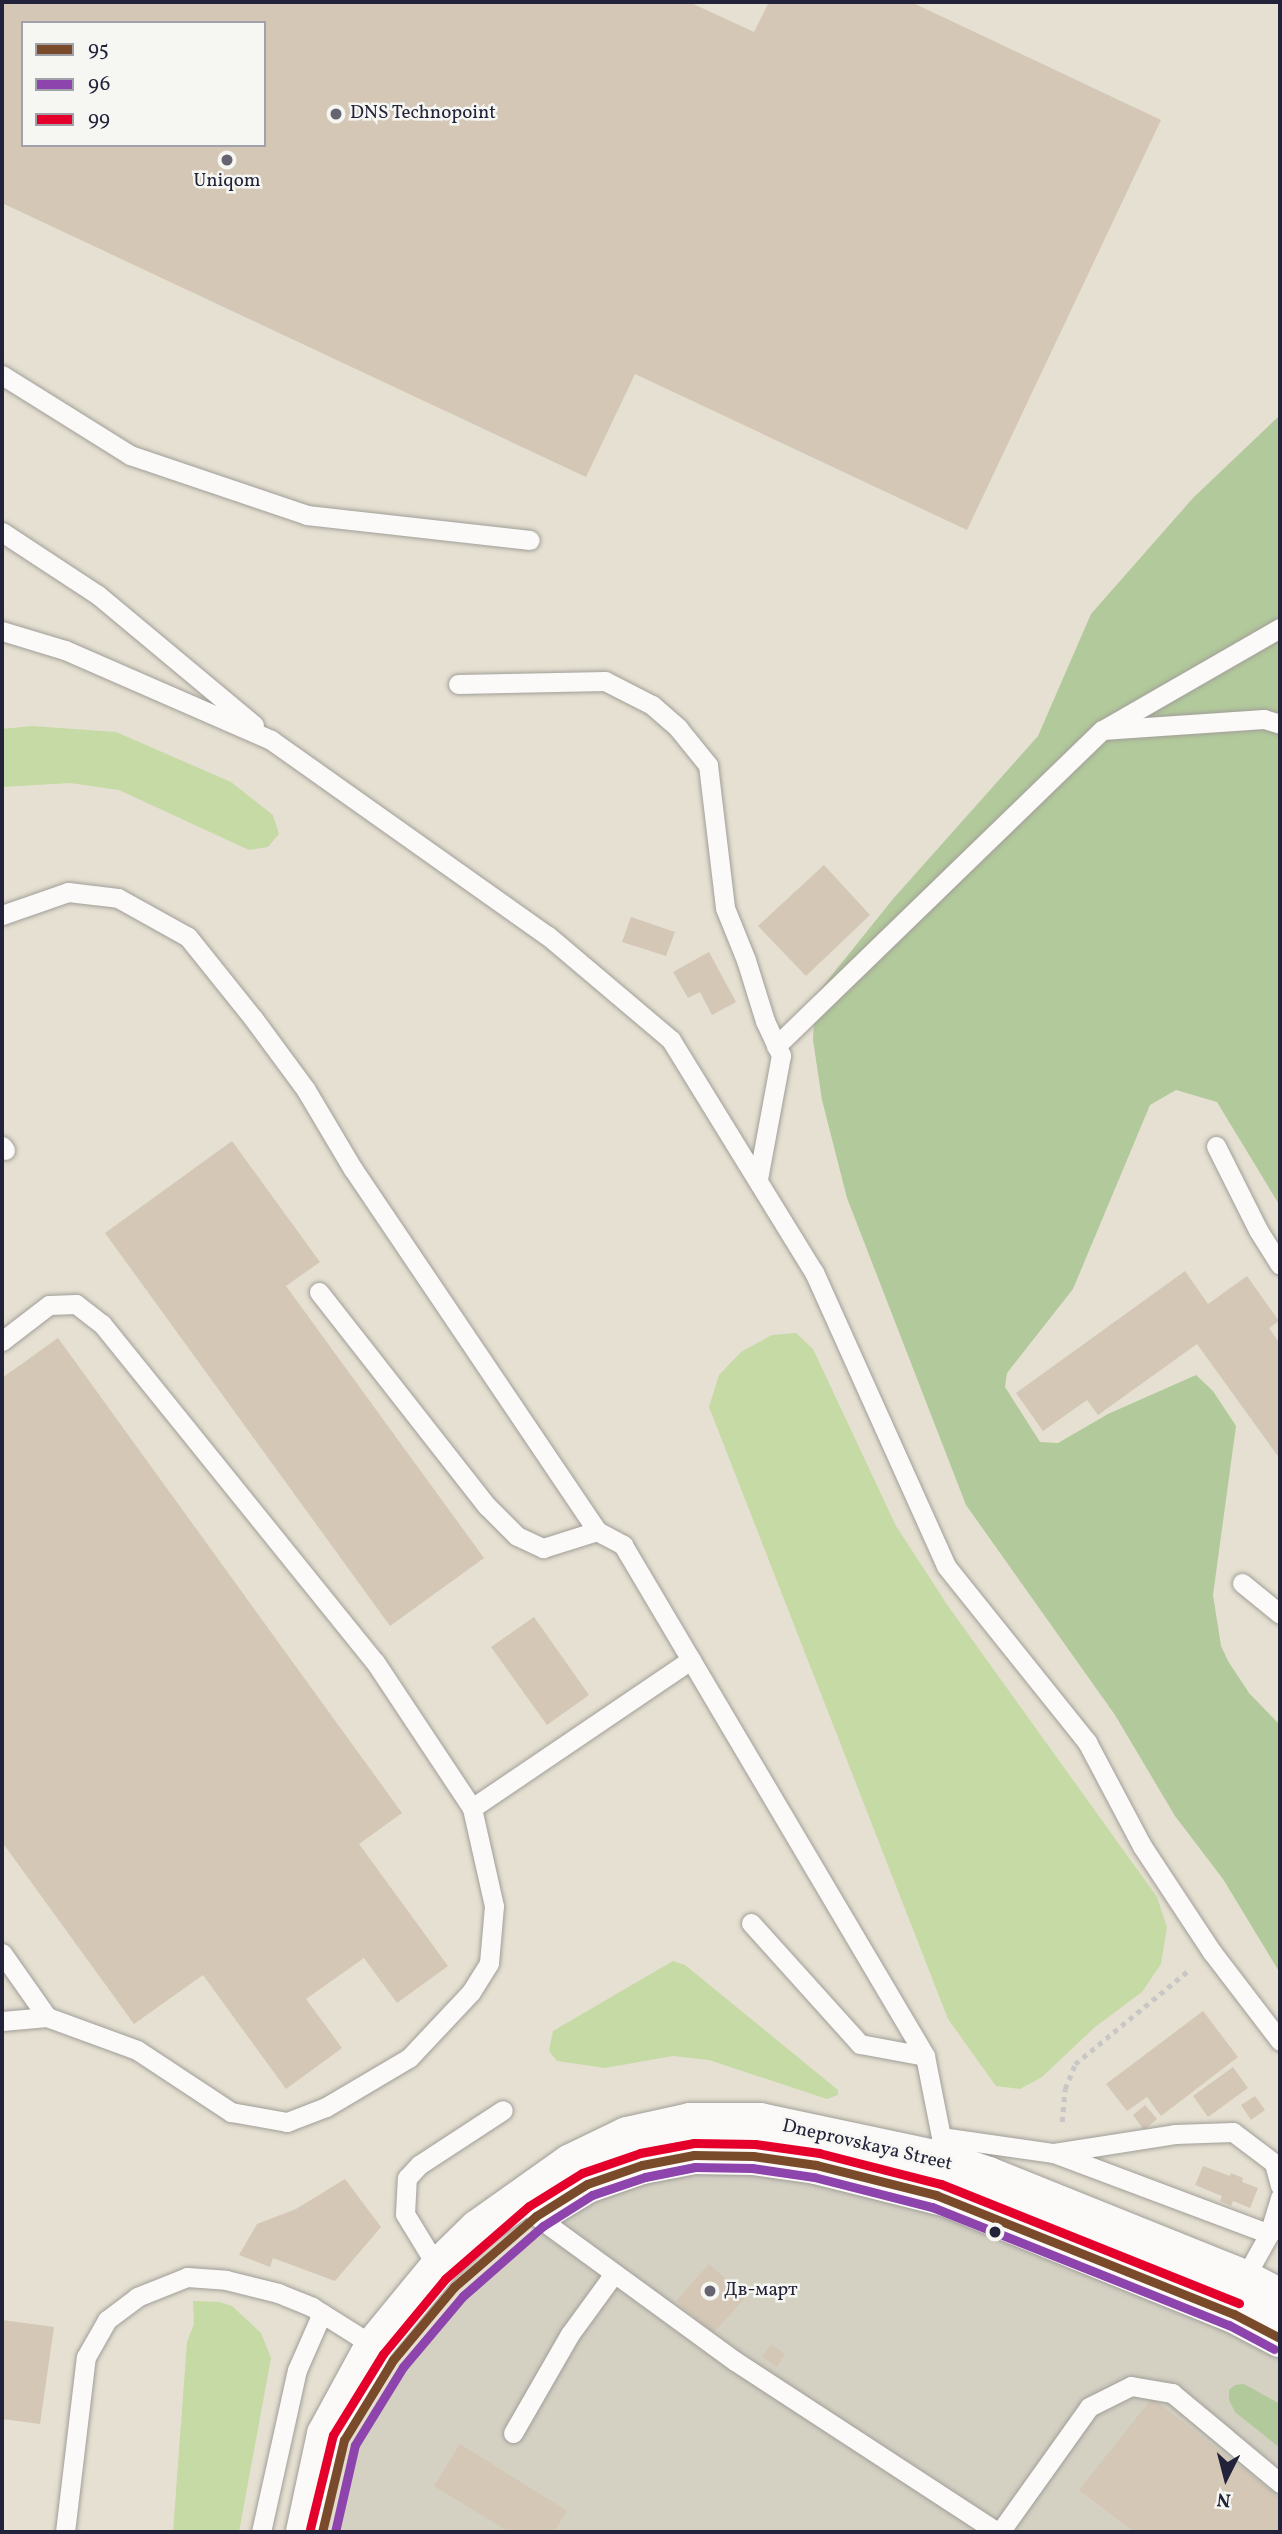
<!DOCTYPE html>
<html>
<head>
<meta charset="utf-8">
<style>
	body { margin:0 }
	#map { position:relative; width:1282px; height:2534px; overflow:hidden; background:#e5e0d1; font-family:Vollkorn,serif }
	div>[style] { position:absolute }
	[style*='--x'] { left:calc(var(--x)*1px); top:calc(var(--y)*1px); width:calc(var(--w)*1px); rotate:calc(var(--a)*1deg) }
	.industrial>* { inset:0; background:#d4d1c3 }
	.green>* { inset:0; background:#c5daa5 }
	.forest>* { inset:0; background:#b2c99b }
	.building>* { inset:0; background:#d4c7b6 }
	.path>* { height:4.5px; margin-top:-2.25px; transform-origin:0; background:repeating-linear-gradient(90deg,#c8c7c6 0 5px,transparent 0 10px) }
	.roads { filter:drop-shadow(0 0 2px #a19e99) drop-shadow(0 0 2px #a19e99) }
	.service>* { height:19px; margin:-9.5px; padding:0 9.5px; transform-origin:9.5px; border-radius:9.5px; background:#fbfaf8 }
	.primary>* { height:38px; margin:-19px; padding:0 19px; transform-origin:19px; border-radius:19px; background:#fbfaf8 }
	.bus-1>* { height:9px; margin:-4.5px; padding:0 4.5px; transform-origin:4.5px; border-radius:4.5px; background:#7a4b2a }
	.bus-2>* { height:9px; margin:-4.5px; padding:0 4.5px; transform-origin:4.5px; border-radius:4.5px; background:#8e44ad }
	.bus-3>* { height:9px; margin:-4.5px; padding:0 4.5px; transform-origin:4.5px; border-radius:4.5px; background:#e4002b }
	.dots>* { width:19px; height:19px; translate:-50% -50%; box-sizing:border-box; border:4px solid #f6f6f2; border-radius:50% }
	span { translate:-50% -50%; white-space:nowrap; text-align:center; line-height:1.15; -webkit-text-stroke:5px #f6f6f2; paint-order:stroke }
	.poi-label { font-size:19px; color:#22223b }
	.left { translate:0 -50%; text-align:left }
	.street-label { font-size:19px; color:#22223b }
	.frame { position:absolute; inset:0; border:4px solid #22223b; pointer-events:none }
	.legend { position:absolute; left:21px; top:21px; width:245px; height:126px; box-sizing:border-box; background:#f6f6f2; border:2px solid #a1a1a9; margin:0; padding:9px 12px; list-style:none; font-size:21px; color:#22223b }
	.legend li { display:flex; align-items:center; gap:14px; height:35px }
	.legend b { width:35px; border:2px solid #a1a1a9 }
	.north { position:absolute; left:1191px; top:2443px; width:70px; height:70px; -webkit-text-stroke:5px #f6f6f2; paint-order:stroke; rotate:186deg; font-size:19px; font-weight:700; line-height:28px; text-align:center; color:#22223b }
	.north::after { content:''; display:block; margin:auto; width:24px; height:32px; background:#22223b; clip-path:polygon(50% 0,100% 100%,50% 72%,0 100%) }
</style>
</head>
<body>
<div id="map">
	<div class="industrial">
		<div style="clip-path:polygon(695px 2166px,813px 2176px,940px 2214px,1280px 2349px,1280px 2532px,331px 2532px,351px 2443px,399px 2366px,484px 2275px,601px 2194px)"></div>
	</div>
	<div class="green">
		<div style="clip-path:polygon(32px 726px,116px 732px,231px 782px,273px 815px,279px 834px,268px 847px,249px 850px,119px 790px,70px 783px,2px 787px,2px 729px)"></div>
		<div style="clip-path:polygon(796px 1333px,813px 1349px,896px 1526px,948px 1606px,1157px 1897px,1167px 1927px,1161px 1964px,1142px 1992px,1095px 2027px,1042px 2077px,1020px 2089px,996px 2086px,948px 2019px,709px 1407px,719px 1375px,741px 1352px,772px 1335px)"></div>
		<div style="clip-path:polygon(673px 1961px,685px 1965px,838px 2090px,838px 2095px,827px 2099px,709px 2060px,673px 2056px,605px 2068px,557px 2061px,549px 2051px,553px 2031px)"></div>
		<div style="clip-path:polygon(193px 2301px,220px 2302px,232px 2306px,261px 2333px,271px 2358px,239px 2532px,173px 2532px,187px 2342px,194px 2324px)"></div>
	</div>
	<div class="forest">
		<div style="clip-path:polygon(1280px 415px,1280px 1206px,1217px 1102px,1176px 1090px,1150px 1105px,1073px 1289px,1007px 1373px,1005px 1387px,1040px 1442px,1058px 1443px,1108px 1414px,1196px 1375px,1213px 1391px,1236px 1426px,1213px 1595px,1221px 1646px,1228px 1661px,1249px 1693px,1280px 1725px,1280px 1973px,1223px 1879px,1175px 1816px,1115px 1715px,966px 1505px,847px 1198px,822px 1100px,813px 1040px,815px 996px,893px 899px,1038px 736px,1091px 614px,1193px 498px)"></div>
		<div style="clip-path:polygon(1244px 2384px,1280px 2404px,1280px 2448px,1235px 2412px,1229px 2400px,1229px 2390px,1235px 2385px)"></div>
	</div>
	<div class="building">
		<div style="clip-path:polygon(evenodd,2px 2px,689px 2px,754px 32px,769px 2px,911px 2px,1161px 120px,967px 530px,635px 374px,586px 477px,2px 203px,2px 2px,23px 23px,264px 23px,264px 145px,23px 145px,23px 23px)"></div>
		<div style="clip-path:polygon(824px 865px,870px 915px,806px 976px,758px 926px)"></div>
		<div style="clip-path:polygon(631px 917px,675px 932px,666px 956px,622px 942px)"></div>
		<div style="clip-path:polygon(709px 952px,736px 1002px,712px 1015px,700px 992px,688px 998px,673px 972px)"></div>
		<div style="clip-path:polygon(232px 1141px,320px 1262px,286px 1286px,484px 1558px,390px 1626px,105px 1233px)"></div>
		<div style="clip-path:polygon(1185px 1271px,1208px 1304px,1247px 1276px,1279px 1321px,1269px 1328px,1280px 1344px,1280px 1459px,1197px 1344px,1098px 1415px,1087px 1400px,1043px 1431px,1016px 1393px)"></div>
		<div style="clip-path:polygon(58px 1338px,402px 1813px,359px 1844px,448px 1966px,397px 2003px,364px 1958px,306px 1999px,342px 2048px,286px 2089px,203px 1975px,134px 2024px,2px 1842px,2px 1378px)"></div>
		<div style="clip-path:polygon(534px 1617px,589px 1695px,547px 1725px,491px 1647px)"></div>
		<div style="clip-path:polygon(1203px 2011px,1238px 2057px,1161px 2116px,1147px 2097px,1127px 2111px,1106px 2084px)"></div>
		<div style="clip-path:polygon(1233px 2067px,1248px 2088px,1208px 2117px,1193px 2096px)"></div>
		<div style="clip-path:polygon(1255px 2096px,1265px 2110px,1251px 2120px,1241px 2105px)"></div>
		<div style="clip-path:polygon(1145px 2105px,1157px 2119px,1144px 2130px,1133px 2115px)"></div>
		<div style="clip-path:polygon(1203px 2166px,1230px 2176px,1231px 2173px,1243px 2178px,1242px 2182px,1258px 2188px,1250px 2208px,1233px 2201px,1231px 2206px,1220px 2201px,1222px 2196px,1195px 2185px)"></div>
		<div style="clip-path:polygon(345px 2179px,381px 2227px,335px 2281px,273px 2258px,270px 2267px,239px 2255px,257px 2224px,296px 2209px)"></div>
		<div style="clip-path:polygon(709px 2264px,746px 2297px,713px 2333px,676px 2301px)"></div>
		<div style="clip-path:polygon(2px 2320px,54px 2327px,40px 2424px,2px 2419px)"></div>
		<div style="clip-path:polygon(771px 2344px,785px 2354px,777px 2367px,762px 2357px)"></div>
		<div style="clip-path:polygon(1152px 2398px,1280px 2498px,1280px 2532px,1134px 2532px,1079px 2490px)"></div>
		<div style="clip-path:polygon(460px 2444px,567px 2511px,554px 2532px,509px 2532px,434px 2486px)"></div>
	</div>
	<div class="path">
		<div style="--x:1062;--y:2122;--w:33;--a:-85"></div>
		<div style="--x:1065;--y:2089;--w:27;--a:-68"></div>
		<div style="--x:1075;--y:2064;--w:148;--a:-39.5"></div>
	</div>
	<div class="roads">
		<div class="service">
			<div style="--x:2;--y:375;--w:151;--a:32"></div>
			<div style="--x:130;--y:455;--w:187;--a:18.7"></div>
			<div style="--x:307;--y:515;--w:224;--a:6.4"></div>
			<div style="--x:2;--y:532;--w:115;--a:33.3"></div>
			<div style="--x:98;--y:595;--w:203;--a:39.8"></div>
			<div style="--x:2;--y:631;--w:66;--a:16.8"></div>
			<div style="--x:65;--y:650;--w:225;--a:23.6"></div>
			<div style="--x:271;--y:740;--w:339;--a:35.3"></div>
			<div style="--x:548;--y:936;--w:161;--a:40.2"></div>
			<div style="--x:671;--y:1040;--w:273;--a:58.4"></div>
			<div style="--x:814;--y:1272;--w:322;--a:65.8"></div>
			<div style="--x:946;--y:1566;--w:226;--a:51.3"></div>
			<div style="--x:1087;--y:1742;--w:118;--a:62.1"></div>
			<div style="--x:1142;--y:1846;--w:127;--a:56.6"></div>
			<div style="--x:1212;--y:1952;--w:112;--a:52.6"></div>
			<div style="--x:458;--y:684;--w:147;--a:-1.2"></div>
			<div style="--x:605;--y:681;--w:53;--a:27.1"></div>
			<div style="--x:652;--y:705;--w:35;--a:41"></div>
			<div style="--x:678;--y:728;--w:48;--a:51"></div>
			<div style="--x:708;--y:765;--w:144;--a:83.2"></div>
			<div style="--x:725;--y:908;--w:56;--a:68"></div>
			<div style="--x:746;--y:960;--w:64;--a:72.7"></div>
			<div style="--x:765;--y:1021;--w:38;--a:65"></div>
			<div style="--x:781;--y:1055;--w:126;--a:100.5"></div>
			<div style="--x:1106;--y:728;--w:201;--a:-29.9"></div>
			<div style="--x:2;--y:915;--w:70;--a:-19.2"></div>
			<div style="--x:68;--y:892;--w:50;--a:6.8"></div>
			<div style="--x:118;--y:898;--w:80;--a:29.1"></div>
			<div style="--x:188;--y:937;--w:104;--a:51.3"></div>
			<div style="--x:253;--y:1018;--w:89;--a:53.6"></div>
			<div style="--x:306;--y:1090;--w:92;--a:59.3"></div>
			<div style="--x:353;--y:1169;--w:437;--a:56"></div>
			<div style="--x:776;--y:1046;--w:454;--a:-44.1"></div>
			<div style="--x:1102;--y:730;--w:162;--a:-3.9"></div>
			<div style="--x:1264;--y:719;--w:17;--a:17"></div>
			<div style="--x:2;--y:1146;--w:5;--a:53"></div>
			<div style="--x:1216;--y:1146;--w:94;--a:63.4"></div>
			<div style="--x:1258;--y:1230;--w:41;--a:57.8"></div>
			<div style="--x:319;--y:1292;--w:272;--a:51.9"></div>
			<div style="--x:487;--y:1506;--w:42;--a:45"></div>
			<div style="--x:517;--y:1536;--w:29;--a:25"></div>
			<div style="--x:543;--y:1548;--w:57;--a:-17.5"></div>
			<div style="--x:597;--y:1531;--w:30;--a:28"></div>
			<div style="--x:623;--y:1545;--w:134;--a:59.4"></div>
			<div style="--x:2;--y:1341;--w:59;--a:-37.5"></div>
			<div style="--x:49;--y:1305;--w:27;--a:-2"></div>
			<div style="--x:76;--y:1304;--w:33;--a:38"></div>
			<div style="--x:102;--y:1324;--w:434;--a:51.1"></div>
			<div style="--x:375;--y:1662;--w:175;--a:56.4"></div>
			<div style="--x:1242;--y:1583;--w:49;--a:39.2"></div>
			<div style="--x:751;--y:1923;--w:163;--a:48"></div>
			<div style="--x:860;--y:2044;--w:66;--a:10.5"></div>
			<div style="--x:2;--y:1953;--w:78;--a:54.9"></div>
			<div style="--x:47;--y:2017;--w:96;--a:20.1"></div>
			<div style="--x:137;--y:2050;--w:113;--a:33.4"></div>
			<div style="--x:231;--y:2112;--w:57;--a:10.1"></div>
			<div style="--x:287;--y:2122;--w:42;--a:-21"></div>
			<div style="--x:326;--y:2107;--w:96;--a:-30.6"></div>
			<div style="--x:409;--y:2058;--w:91;--a:-46.8"></div>
			<div style="--x:471;--y:1992;--w:34;--a:-58"></div>
			<div style="--x:489;--y:1963;--w:57;--a:-85"></div>
			<div style="--x:494;--y:1906;--w:100;--a:-102.7"></div>
			<div style="--x:472;--y:1808;--w:264;--a:-34.1"></div>
			<div style="--x:691;--y:1660;--w:460;--a:59.4"></div>
			<div style="--x:925;--y:2056;--w:83;--a:78.8"></div>
			<div style="--x:941;--y:2137;--w:30;--a:88"></div>
			<div style="--x:2;--y:2021;--w:45;--a:-5.1"></div>
			<div style="--x:941;--y:2137;--w:114;--a:8.1"></div>
			<div style="--x:1054;--y:2153;--w:122;--a:-8.9"></div>
			<div style="--x:1175;--y:2134;--w:58;--a:-2"></div>
			<div style="--x:1233;--y:2132;--w:51;--a:37.1"></div>
			<div style="--x:1274;--y:2163;--w:23;--a:75"></div>
			<div style="--x:1054;--y:2153;--w:230;--a:20.6"></div>
			<div style="--x:536;--y:2216;--w:246;--a:36.1"></div>
			<div style="--x:735;--y:2361;--w:313;--a:33.1"></div>
			<div style="--x:438;--y:2268;--w:63;--a:-121.4"></div>
			<div style="--x:405;--y:2214;--w:36;--a:-87"></div>
			<div style="--x:407;--y:2178;--w:18;--a:-47"></div>
			<div style="--x:419;--y:2165;--w:100;--a:-33.2"></div>
			<div style="--x:1244;--y:2279;--w:51;--a:-60.9"></div>
			<div style="--x:1269;--y:2234;--w:39;--a:-73"></div>
			<div style="--x:513;--y:2433;--w:114;--a:-60.1"></div>
			<div style="--x:570;--y:2334;--w:73;--a:-53.9"></div>
			<div style="--x:65;--y:2532;--w:176;--a:-83.2"></div>
			<div style="--x:86;--y:2357;--w:43;--a:-60.4"></div>
			<div style="--x:107;--y:2320;--w:38;--a:-37"></div>
			<div style="--x:137;--y:2297;--w:54;--a:-21.8"></div>
			<div style="--x:187;--y:2277;--w:39;--a:4"></div>
			<div style="--x:226;--y:2280;--w:54;--a:14"></div>
			<div style="--x:278;--y:2293;--w:37;--a:22"></div>
			<div style="--x:312;--y:2307;--w:73;--a:32.2"></div>
			<div style="--x:261;--y:2532;--w:166;--a:-77.5"></div>
			<div style="--x:297;--y:2370;--w:62;--a:-66.3"></div>
			<div style="--x:1000;--y:2532;--w:153;--a:-54.5"></div>
			<div style="--x:1089;--y:2407;--w:47;--a:-26.6"></div>
			<div style="--x:1131;--y:2386;--w:42;--a:9.7"></div>
			<div style="--x:1172;--y:2393;--w:141;--a:39.8"></div>
		</div>
		<div class="primary">
			<div style="--x:546;--y:2209;--w:48;--a:-31.4"></div>
			<div style="--x:587;--y:2184;--w:58;--a:-19.1"></div>
			<div style="--x:642;--y:2165;--w:53;--a:-10.9"></div>
			<div style="--x:694;--y:2155;--w:59;--a:1"></div>
			<div style="--x:753;--y:2156;--w:64;--a:8.1"></div>
			<div style="--x:816;--y:2165;--w:135;--a:14.1"></div>
			<div style="--x:947;--y:2198;--w:310;--a:22"></div>
			<div style="--x:1234;--y:2314;--w:52;--a:27.6"></div>
			<div style="--x:305;--y:2532;--w:100;--a:-77.9"></div>
			<div style="--x:326;--y:2434;--w:100;--a:-61.4"></div>
			<div style="--x:374;--y:2346;--w:101;--a:-50.6"></div>
			<div style="--x:438;--y:2268;--w:56;--a:-44.3"></div>
			<div style="--x:478;--y:2229;--w:114;--a:-35.4"></div>
			<div style="--x:571;--y:2163;--w:62;--a:-25.7"></div>
			<div style="--x:627;--y:2136;--w:65;--a:-12.5"></div>
			<div style="--x:690;--y:2122;--w:70;--a:0"></div>
			<div style="--x:760;--y:2122;--w:188;--a:12"></div>
			<div style="--x:944;--y:2161;--w:46;--a:18.8"></div>
			<div style="--x:988;--y:2176;--w:276;--a:21.9"></div>
			<div style="--x:1244;--y:2279;--w:41;--a:27.8"></div>
		</div>
	</div>
	<div class="bus-1">
		<div style="--x:322;--y:2532;--w:95;--a:-76.6"></div>
		<div style="--x:344;--y:2440;--w:94;--a:-58.5"></div>
		<div style="--x:393;--y:2360;--w:95;--a:-50.1"></div>
		<div style="--x:454;--y:2287;--w:108;--a:-40.9"></div>
		<div style="--x:536;--y:2216;--w:60;--a:-32.1"></div>
		<div style="--x:587;--y:2184;--w:58;--a:-19.1"></div>
		<div style="--x:642;--y:2165;--w:53;--a:-10.9"></div>
		<div style="--x:694;--y:2155;--w:59;--a:1"></div>
		<div style="--x:753;--y:2156;--w:64;--a:8.1"></div>
		<div style="--x:816;--y:2165;--w:124;--a:14"></div>
		<div style="--x:936;--y:2195;--w:321;--a:21.8"></div>
		<div style="--x:1234;--y:2314;--w:52;--a:27.6"></div>
	</div>
	<div class="bus-2">
		<div style="--x:335;--y:2532;--w:89;--a:-77.1"></div>
		<div style="--x:355;--y:2445;--w:92;--a:-58.4"></div>
		<div style="--x:403;--y:2367;--w:93;--a:-49.8"></div>
		<div style="--x:463;--y:2296;--w:106;--a:-41.2"></div>
		<div style="--x:543;--y:2226;--w:58;--a:-32.3"></div>
		<div style="--x:592;--y:2195;--w:56;--a:-18.8"></div>
		<div style="--x:645;--y:2177;--w:51;--a:-11.3"></div>
		<div style="--x:695;--y:2167;--w:57;--a:1"></div>
		<div style="--x:752;--y:2168;--w:63;--a:8.3"></div>
		<div style="--x:814;--y:2177;--w:122;--a:14.3"></div>
		<div style="--x:932;--y:2207;--w:320;--a:21.7"></div>
		<div style="--x:1229;--y:2325;--w:51;--a:28.1"></div>
	</div>
	<div class="bus-3">
		<div style="--x:310;--y:2529;--w:97;--a:-76.3"></div>
		<div style="--x:333;--y:2435;--w:95;--a:-58.3"></div>
		<div style="--x:383;--y:2354;--w:97;--a:-50.4"></div>
		<div style="--x:445;--y:2279;--w:111;--a:-41"></div>
		<div style="--x:529;--y:2206;--w:62;--a:-31.9"></div>
		<div style="--x:582;--y:2173;--w:61;--a:-19"></div>
		<div style="--x:640;--y:2153;--w:55;--a:-10.5"></div>
		<div style="--x:694;--y:2143;--w:61;--a:0.9"></div>
		<div style="--x:755;--y:2144;--w:65;--a:8"></div>
		<div style="--x:819;--y:2153;--w:126;--a:14.3"></div>
		<div style="--x:941;--y:2184;--w:321;--a:21.8"></div>
	</div>
	<div class="dots">
		<div style="left:336px;top:114px;background:#666470"></div>
		<div style="left:227px;top:160px;background:#666470"></div>
		<div style="left:995px;top:2232px;background:#22223b"></div>
		<div style="left:710px;top:2291px;background:#666470"></div>
	</div>
	<div class="poi-label">
		<span class="left" style="left:350px;top:114px">DNS Technopoint</span>
		<span style="left:227px;top:182px">Uniqom</span>
		<span class="left" style="left:724px;top:2291px">Дв-март</span>
	</div>
	<div class="street-label">
		<span style="left:867px;top:2146px;rotate:13deg">Dneprovskaya Street</span>
	</div>
	<div class="frame"></div>
	<ul class="legend">
	<li><b style="height:9px;background:#7a4b2a"></b>95</li>
	<li><b style="height:9px;background:#8e44ad"></b>96</li>
	<li><b style="height:9px;background:#e4002b"></b>99</li>
	</ul>
	<div class="north">N</div>
</div>
</body>
</html>
